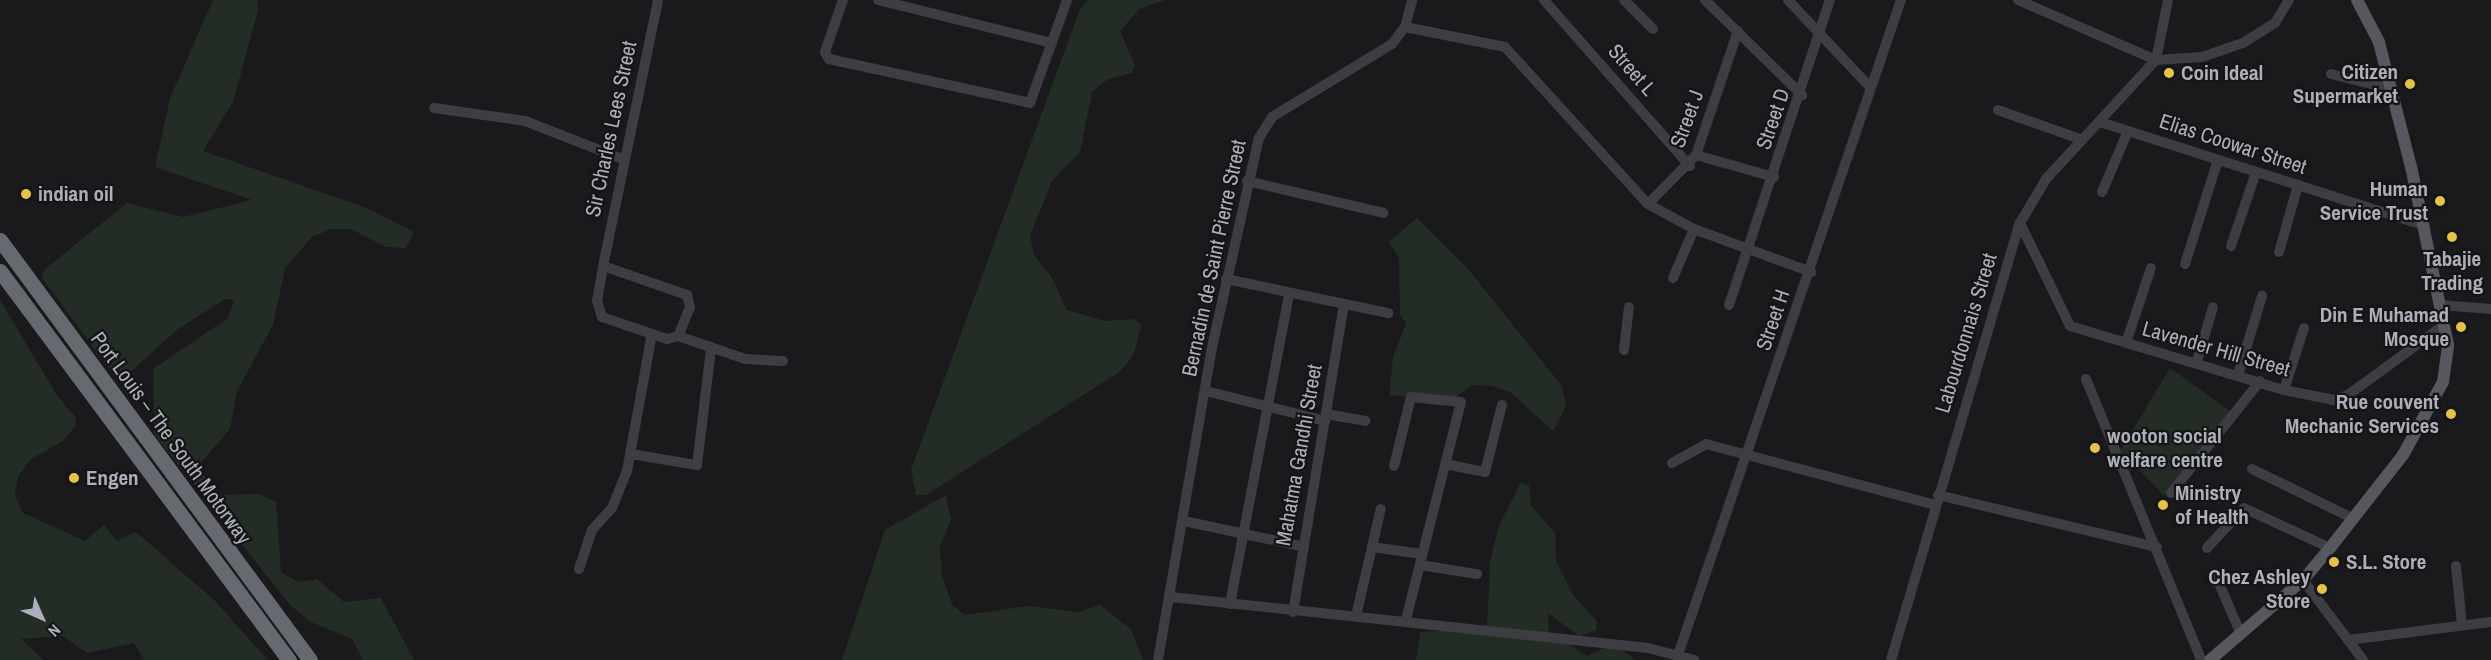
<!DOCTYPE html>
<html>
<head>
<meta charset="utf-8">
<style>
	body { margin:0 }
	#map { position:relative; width:2491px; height:660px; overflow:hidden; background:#1a1a1c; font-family:"Archivo Narrow",sans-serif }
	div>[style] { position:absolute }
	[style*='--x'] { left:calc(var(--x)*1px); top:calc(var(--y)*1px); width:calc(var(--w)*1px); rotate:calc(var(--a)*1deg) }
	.green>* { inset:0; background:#242c26 }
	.minor>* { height:10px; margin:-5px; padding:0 5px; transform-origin:5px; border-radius:5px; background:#3d3d43 }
	.major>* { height:12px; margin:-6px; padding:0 6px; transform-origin:6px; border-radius:6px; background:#57585f }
	.highway>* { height:15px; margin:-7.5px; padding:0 7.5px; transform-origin:7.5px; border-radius:7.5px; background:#676971 }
	.dots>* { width:16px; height:16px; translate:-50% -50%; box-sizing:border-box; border:3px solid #151517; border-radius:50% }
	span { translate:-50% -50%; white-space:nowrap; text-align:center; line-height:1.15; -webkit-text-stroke:4.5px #151517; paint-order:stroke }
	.street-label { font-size:21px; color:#adb0ba }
	.poi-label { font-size:21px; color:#adb0ba; font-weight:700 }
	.right { translate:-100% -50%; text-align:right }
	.left { translate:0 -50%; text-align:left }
	.north { position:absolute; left:12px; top:588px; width:60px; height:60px; -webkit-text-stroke:4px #151517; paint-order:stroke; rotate:135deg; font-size:16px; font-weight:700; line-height:24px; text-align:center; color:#adb0ba }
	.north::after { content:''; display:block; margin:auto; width:21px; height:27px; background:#adb0ba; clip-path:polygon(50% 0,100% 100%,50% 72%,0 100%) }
</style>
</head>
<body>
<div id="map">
	<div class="green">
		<div style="clip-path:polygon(213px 0,257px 0,258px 10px,233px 102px,203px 151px,364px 207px,414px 232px,406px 248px,386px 247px,351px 229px,331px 229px,312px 237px,285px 268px,273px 325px,237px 391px,230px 429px,198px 466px,217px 495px,259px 494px,276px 502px,281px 572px,299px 582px,317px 579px,344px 602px,381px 598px,414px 660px,363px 660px,352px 639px,311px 622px,291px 606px,154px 434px,153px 369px,228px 318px,234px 300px,225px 299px,178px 329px,119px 382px,42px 278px,45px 269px,127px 203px,183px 217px,252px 200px,155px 167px,170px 98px)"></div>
		<div style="clip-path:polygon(1088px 0,1165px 0,1139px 9px,1120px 31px,1135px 65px,1132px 73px,1108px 79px,1092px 92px,1080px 152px,1052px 181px,1030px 236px,1034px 255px,1051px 276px,1067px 310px,1105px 321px,1134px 319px,1141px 325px,1134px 354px,1121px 371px,926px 495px,916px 495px,911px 470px,1080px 9px)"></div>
		<div style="clip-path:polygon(1417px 218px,1468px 269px,1562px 386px,1566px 406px,1553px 431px,1510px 392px,1492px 386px,1473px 385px,1442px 406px,1425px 398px,1389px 395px,1393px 358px,1406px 323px,1400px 315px,1399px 258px,1389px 242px)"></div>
		<div style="clip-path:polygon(0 300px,58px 397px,75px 416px,76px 425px,63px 441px,31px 459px,18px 476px,15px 495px,23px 513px,85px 541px,104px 525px,117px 541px,136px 532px,214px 600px,268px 660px,144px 660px,134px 643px,87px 653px,63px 636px,21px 639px,43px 660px,0 660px)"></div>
		<div style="clip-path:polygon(2170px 368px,2233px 413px,2164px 496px,2120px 451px)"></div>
		<div style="clip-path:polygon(1521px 482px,1529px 486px,1531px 505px,1555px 533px,1556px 561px,1573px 595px,1597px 621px,1596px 630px,1579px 636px,1548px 613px,1549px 632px,1587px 656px,1613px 643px,1635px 660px,1416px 660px,1420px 632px,1487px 628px,1490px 562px,1499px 525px)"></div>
		<div style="clip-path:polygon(946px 495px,951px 520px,940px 546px,942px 576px,952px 604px,964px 615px,1029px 606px,1079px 612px,1100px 605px,1131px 629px,1143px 660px,842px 660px,885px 530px)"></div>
	</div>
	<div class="minor">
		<div style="--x:843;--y:0;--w:55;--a:109.1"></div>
		<div style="--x:825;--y:52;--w:8;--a:60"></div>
		<div style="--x:829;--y:59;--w:206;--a:12.3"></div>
		<div style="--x:1030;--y:103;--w:109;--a:-70.2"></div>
		<div style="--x:878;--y:0;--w:179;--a:13.9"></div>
		<div style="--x:1544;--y:0;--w:221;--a:48.7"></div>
		<div style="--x:1624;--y:0;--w:41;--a:45"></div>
		<div style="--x:1705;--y:0;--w:136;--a:44.4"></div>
		<div style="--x:1788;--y:0;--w:121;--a:46.7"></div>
		<div style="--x:2018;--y:0;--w:150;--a:23.5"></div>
		<div style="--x:2156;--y:60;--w:46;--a:-3.7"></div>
		<div style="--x:2202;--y:57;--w:43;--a:-18.9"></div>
		<div style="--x:2243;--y:43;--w:38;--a:-32"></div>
		<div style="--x:2275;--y:23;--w:27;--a:-59"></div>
		<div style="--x:1405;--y:27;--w:102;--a:11.3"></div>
		<div style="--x:1505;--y:47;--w:212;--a:47.7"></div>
		<div style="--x:1648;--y:204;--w:52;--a:28.5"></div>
		<div style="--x:1694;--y:229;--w:125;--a:20.2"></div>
		<div style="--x:2156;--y:60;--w:61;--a:-78.7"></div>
		<div style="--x:2331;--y:74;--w:62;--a:14"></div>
		<div style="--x:434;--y:108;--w:92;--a:8.1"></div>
		<div style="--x:525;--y:121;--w:107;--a:21.3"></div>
		<div style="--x:1998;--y:110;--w:87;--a:19.5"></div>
		<div style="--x:2100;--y:122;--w:339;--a:17.7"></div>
		<div style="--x:1696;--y:155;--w:81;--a:15.8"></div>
		<div style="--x:1247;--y:181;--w:140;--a:13.2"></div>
		<div style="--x:2102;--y:192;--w:66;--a:-66.9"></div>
		<div style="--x:1648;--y:204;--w:69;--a:-45.6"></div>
		<div style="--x:1696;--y:155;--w:131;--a:-71.3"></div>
		<div style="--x:2020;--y:223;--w:114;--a:64.1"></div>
		<div style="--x:2070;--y:326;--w:223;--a:16.7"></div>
		<div style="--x:2284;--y:390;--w:51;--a:11.3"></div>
		<div style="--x:2334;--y:400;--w:15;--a:-20"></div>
		<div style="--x:2348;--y:395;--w:119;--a:-36.1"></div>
		<div style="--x:2231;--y:246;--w:78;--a:-71.3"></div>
		<div style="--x:2279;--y:252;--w:70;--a:-74.2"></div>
		<div style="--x:2185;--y:264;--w:109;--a:-72.4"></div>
		<div style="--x:603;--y:266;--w:89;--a:19"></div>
		<div style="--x:687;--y:295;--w:12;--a:76"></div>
		<div style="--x:690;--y:307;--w:31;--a:112"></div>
		<div style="--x:678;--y:336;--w:11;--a:165"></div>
		<div style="--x:667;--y:339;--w:69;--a:-161.3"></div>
		<div style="--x:602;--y:317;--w:17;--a:-107"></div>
		<div style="--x:597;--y:301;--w:36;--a:-80"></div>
		<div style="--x:603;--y:266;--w:272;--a:-78.3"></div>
		<div style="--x:1673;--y:278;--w:53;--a:-66.8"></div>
		<div style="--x:1226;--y:279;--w:166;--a:11.9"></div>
		<div style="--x:1729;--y:305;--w:321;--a:-71.7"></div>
		<div style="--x:2441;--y:305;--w:50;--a:4.6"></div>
		<div style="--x:678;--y:336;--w:71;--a:18.9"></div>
		<div style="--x:745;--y:359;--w:38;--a:3"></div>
		<div style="--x:2126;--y:343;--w:79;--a:-71.6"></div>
		<div style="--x:1624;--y:350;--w:43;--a:-83.4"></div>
		<div style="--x:2197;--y:361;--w:56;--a:-73.5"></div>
		<div style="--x:2238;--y:375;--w:83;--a:-73.1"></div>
		<div style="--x:2086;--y:379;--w:304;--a:67.7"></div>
		<div style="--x:2284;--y:390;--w:65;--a:-72.1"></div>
		<div style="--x:1206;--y:391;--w:123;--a:14.1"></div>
		<div style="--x:1326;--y:414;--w:40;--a:10"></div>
		<div style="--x:631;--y:454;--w:67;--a:9.5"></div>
		<div style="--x:697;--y:465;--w:117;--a:-83.1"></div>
		<div style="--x:1672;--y:463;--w:39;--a:-29"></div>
		<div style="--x:1706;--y:444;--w:237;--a:14.9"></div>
		<div style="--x:1445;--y:464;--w:41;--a:11.3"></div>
		<div style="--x:1485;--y:472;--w:69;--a:-75.8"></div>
		<div style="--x:1394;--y:466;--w:71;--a:-76.2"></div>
		<div style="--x:1411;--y:397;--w:50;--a:5.7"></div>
		<div style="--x:1461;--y:402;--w:224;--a:104.2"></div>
		<div style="--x:2252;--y:469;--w:114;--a:26.1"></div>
		<div style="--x:2171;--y:493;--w:143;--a:-51.5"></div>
		<div style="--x:1938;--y:495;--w:225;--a:13.4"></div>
		<div style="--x:1184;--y:521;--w:120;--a:12.1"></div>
		<div style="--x:1372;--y:547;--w:39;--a:-77"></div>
		<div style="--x:2207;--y:548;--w:54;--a:-47.2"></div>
		<div style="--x:2244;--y:508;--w:95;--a:24.9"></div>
		<div style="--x:1420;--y:565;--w:58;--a:9"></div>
		<div style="--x:2456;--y:566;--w:59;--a:84.2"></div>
		<div style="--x:579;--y:569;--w:41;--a:-71.6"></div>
		<div style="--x:592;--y:530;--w:30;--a:-48"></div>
		<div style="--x:612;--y:508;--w:40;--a:-68"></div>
		<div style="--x:627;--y:471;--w:139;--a:-79.7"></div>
		<div style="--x:2215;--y:574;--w:63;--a:66.7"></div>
		<div style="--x:2303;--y:580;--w:100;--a:53.1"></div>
		<div style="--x:1171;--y:597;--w:480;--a:6.1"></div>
		<div style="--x:1648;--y:648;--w:48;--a:14.6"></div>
		<div style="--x:1230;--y:604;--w:316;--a:-79.2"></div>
		<div style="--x:1293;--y:612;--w:311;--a:-80.6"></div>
		<div style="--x:1356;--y:616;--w:71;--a:-76.9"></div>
		<div style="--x:1372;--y:547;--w:50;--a:8"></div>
		<div style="--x:2348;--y:640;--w:144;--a:-7.2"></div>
		<div style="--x:1679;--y:652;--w:689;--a:-71.2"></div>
		<div style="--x:1158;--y:660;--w:322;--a:-80.2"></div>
		<div style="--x:1213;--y:343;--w:210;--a:-77.4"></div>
		<div style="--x:1259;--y:138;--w:25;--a:-58"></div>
		<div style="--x:1272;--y:117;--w:140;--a:-31.3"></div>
		<div style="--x:1392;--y:44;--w:21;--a:-53"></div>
		<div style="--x:1405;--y:27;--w:28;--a:-75"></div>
		<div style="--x:1891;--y:660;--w:456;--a:-73.6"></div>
		<div style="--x:2020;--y:223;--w:51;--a:-59.4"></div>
		<div style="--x:2046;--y:179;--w:162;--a:-47.3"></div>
	</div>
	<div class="major">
		<div style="--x:2210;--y:660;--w:123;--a:-40.7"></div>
		<div style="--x:2303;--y:580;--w:42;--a:-49.8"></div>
		<div style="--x:2330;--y:548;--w:118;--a:-51.9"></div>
		<div style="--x:2403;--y:455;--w:83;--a:-61.3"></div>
		<div style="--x:2443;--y:382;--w:37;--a:-82"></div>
		<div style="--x:2448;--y:345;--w:182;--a:-101.7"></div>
		<div style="--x:2411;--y:167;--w:129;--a:-104.4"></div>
		<div style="--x:2379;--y:42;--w:47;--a:-117.6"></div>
	</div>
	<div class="highway">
		<div style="--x:0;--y:240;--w:522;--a:53.57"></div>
		<div style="--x:0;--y:271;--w:485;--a:53.4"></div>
	</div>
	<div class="dots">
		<div style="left:2169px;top:73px;background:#e5c348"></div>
		<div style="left:2410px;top:84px;background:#e5c348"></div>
		<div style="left:26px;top:194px;background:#e5c348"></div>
		<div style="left:2440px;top:201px;background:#e5c348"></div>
		<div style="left:2452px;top:237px;background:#e5c348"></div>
		<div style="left:2461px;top:327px;background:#e5c348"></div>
		<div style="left:2451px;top:414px;background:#e5c348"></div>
		<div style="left:2095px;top:448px;background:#e5c348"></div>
		<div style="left:74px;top:478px;background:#e5c348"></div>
		<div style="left:2163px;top:505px;background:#e5c348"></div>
		<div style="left:2334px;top:562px;background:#e5c348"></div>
		<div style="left:2322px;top:589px;background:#e5c348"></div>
	</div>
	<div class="street-label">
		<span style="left:1632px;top:70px;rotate:49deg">Street L</span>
		<span style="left:1687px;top:119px;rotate:-70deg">Street J</span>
		<span style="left:1773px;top:119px;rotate:-71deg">Street D</span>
		<span style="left:611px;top:129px;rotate:-78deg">Sir Charles Lees Street</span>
		<span style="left:2233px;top:144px;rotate:18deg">Elias Coowar Street</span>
		<span style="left:1214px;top:258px;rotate:-78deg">Bernadin de Saint Pierre Street</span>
		<span style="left:1773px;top:320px;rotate:-71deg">Street H</span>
		<span style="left:1966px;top:333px;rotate:-73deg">Labourdonnais Street</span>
		<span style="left:2216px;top:349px;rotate:16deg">Lavender Hill Street</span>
		<span style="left:171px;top:438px;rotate:54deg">Port Louis – The South Motorway</span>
		<span style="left:1299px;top:455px;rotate:-80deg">Mahatma Gandhi Street</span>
	</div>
	<div class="poi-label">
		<span class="right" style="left:2398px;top:84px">Citizen<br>Supermarket</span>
		<span class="left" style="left:2181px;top:73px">Coin Ideal</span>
		<span class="right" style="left:2428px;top:201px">Human<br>Service Trust</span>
		<span class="left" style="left:38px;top:194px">indian oil</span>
		<span style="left:2452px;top:271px">Tabajie<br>Trading</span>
		<span class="right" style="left:2449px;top:327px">Din E Muhamad<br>Mosque</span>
		<span class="right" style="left:2439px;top:414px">Rue couvent<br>Mechanic Services</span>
		<span class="left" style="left:2107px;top:448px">wooton social<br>welfare centre</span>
		<span class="left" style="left:86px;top:478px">Engen</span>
		<span class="left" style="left:2175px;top:505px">Ministry<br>of Health</span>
		<span class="left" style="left:2346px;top:562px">S.L. Store</span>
		<span class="right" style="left:2310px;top:589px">Chez Ashley<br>Store</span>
	</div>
	<div class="north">N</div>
</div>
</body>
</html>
